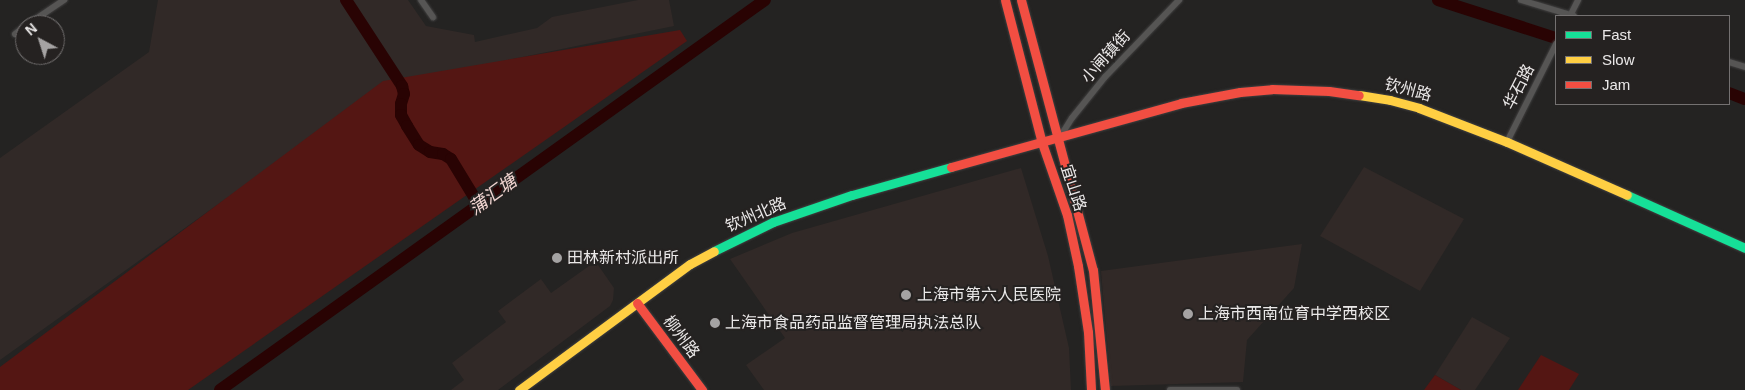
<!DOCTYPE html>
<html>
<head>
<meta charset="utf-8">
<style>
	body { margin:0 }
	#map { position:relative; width:1745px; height:390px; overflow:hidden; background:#242322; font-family:Helvetica,"Noto Sans SC",sans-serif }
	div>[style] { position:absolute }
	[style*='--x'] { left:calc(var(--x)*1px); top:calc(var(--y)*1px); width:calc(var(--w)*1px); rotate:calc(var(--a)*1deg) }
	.built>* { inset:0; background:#312927 }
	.green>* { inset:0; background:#541613 }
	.river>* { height:12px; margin:-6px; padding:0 6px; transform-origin:6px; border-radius:6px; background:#290303 }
	.roads { filter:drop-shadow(0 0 1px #414040) drop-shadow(0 0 1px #414040) }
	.street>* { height:6px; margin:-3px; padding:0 3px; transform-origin:3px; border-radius:3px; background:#565554 }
	.fast>* { height:9px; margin:-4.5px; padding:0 4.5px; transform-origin:4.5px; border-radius:4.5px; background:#16e098 }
	.slow>* { height:9px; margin:-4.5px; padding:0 4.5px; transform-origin:4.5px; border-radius:4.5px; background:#ffcf43 }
	.jam>* { height:9px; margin:-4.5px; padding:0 4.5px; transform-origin:4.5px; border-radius:4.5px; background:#f24e42 }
	.dots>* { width:14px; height:14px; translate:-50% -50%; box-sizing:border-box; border:2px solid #252221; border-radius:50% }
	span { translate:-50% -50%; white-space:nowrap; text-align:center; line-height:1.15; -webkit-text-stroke:4px #252221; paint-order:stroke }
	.street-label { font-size:16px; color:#eae8e8 }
	.poi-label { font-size:16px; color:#eae8e8 }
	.left { translate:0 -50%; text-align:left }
	.water-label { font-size:18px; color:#f1d5d1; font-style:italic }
	.legend { position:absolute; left:1555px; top:15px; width:175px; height:90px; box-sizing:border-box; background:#252221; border:1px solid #747171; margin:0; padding:6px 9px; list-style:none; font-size:15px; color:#eae8e8 }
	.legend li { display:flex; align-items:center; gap:10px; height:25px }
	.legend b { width:25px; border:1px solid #747171 }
	.north { position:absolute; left:15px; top:15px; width:50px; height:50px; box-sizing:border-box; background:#252221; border:1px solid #747171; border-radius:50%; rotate:320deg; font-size:14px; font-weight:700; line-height:20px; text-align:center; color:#eae8e8 }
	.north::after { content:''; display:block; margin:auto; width:18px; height:22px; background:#a5a3a3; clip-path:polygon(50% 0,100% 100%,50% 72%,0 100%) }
</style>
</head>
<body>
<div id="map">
	<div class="built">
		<div style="clip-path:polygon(158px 0,408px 0,426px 26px,474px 35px,475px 42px,537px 28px,552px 17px,638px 0,669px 0,674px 26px,385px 85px,0 360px,0 158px,149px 52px)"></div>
		<div style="clip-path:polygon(1364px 167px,1464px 219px,1420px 291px,1320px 236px)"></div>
		<div style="clip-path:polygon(1021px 168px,1048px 256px,1069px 348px,1071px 390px,764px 390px,746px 365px,785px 338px,730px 259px,792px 233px)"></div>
		<div style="clip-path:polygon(1302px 244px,1294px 288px,1247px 340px,1243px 382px,1111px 386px,1101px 271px)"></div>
		<div style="clip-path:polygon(598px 265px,614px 288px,613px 300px,610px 306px,498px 390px,451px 390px,464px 380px,452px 363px,506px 322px,498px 311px,541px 279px,551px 293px,589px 266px)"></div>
		<div style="clip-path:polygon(1472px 317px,1510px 338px,1475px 390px,1461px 390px,1435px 375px)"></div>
	</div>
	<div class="green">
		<div style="clip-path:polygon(680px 30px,687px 41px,188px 390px,0 390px,0 367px,383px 81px)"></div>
		<div style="clip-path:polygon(1541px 355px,1579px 374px,1569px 390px,1518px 390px)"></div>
		<div style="clip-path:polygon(1435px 375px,1461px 390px,1424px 390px)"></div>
	</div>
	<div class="river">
		<div style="--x:346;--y:0;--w:103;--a:56.9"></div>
		<div style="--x:402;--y:86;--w:8;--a:76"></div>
		<div style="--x:404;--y:94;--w:10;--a:107"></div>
		<div style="--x:401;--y:104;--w:11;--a:90"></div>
		<div style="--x:401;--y:115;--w:13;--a:61"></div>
		<div style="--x:407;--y:126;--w:22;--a:58"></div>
		<div style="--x:419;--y:145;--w:13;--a:32"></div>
		<div style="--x:430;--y:152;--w:13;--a:9"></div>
		<div style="--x:443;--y:154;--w:9;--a:32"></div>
		<div style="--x:451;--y:159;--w:54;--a:58.7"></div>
		<div style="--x:1438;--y:0;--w:124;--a:17.9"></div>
		<div style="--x:1729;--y:93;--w:17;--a:21"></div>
		<div style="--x:220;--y:390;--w:670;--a:-35.59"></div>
	</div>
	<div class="roads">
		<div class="street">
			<div style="--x:421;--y:0;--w:21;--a:55"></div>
			<div style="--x:1521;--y:0;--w:55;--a:16.8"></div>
			<div style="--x:1570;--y:16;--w:18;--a:-63"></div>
			<div style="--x:27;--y:25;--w:45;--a:-34"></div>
			<div style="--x:15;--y:34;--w:13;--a:-39"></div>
			<div style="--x:1729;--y:62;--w:17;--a:17"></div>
			<div style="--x:1060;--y:137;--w:22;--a:-58"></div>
			<div style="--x:1072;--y:118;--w:53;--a:-51.2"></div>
			<div style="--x:1105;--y:77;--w:107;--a:-46.1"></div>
			<div style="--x:1507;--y:142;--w:110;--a:-63.4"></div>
			<div style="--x:1170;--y:390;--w:67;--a:0"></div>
		</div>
		<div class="fast">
			<div style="--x:1627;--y:195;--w:129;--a:24.2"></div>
			<div style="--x:714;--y:251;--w:66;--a:-26.2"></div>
			<div style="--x:773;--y:222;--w:83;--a:-18.9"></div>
			<div style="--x:852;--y:195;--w:103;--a:-15.8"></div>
		</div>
		<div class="slow">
			<div style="--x:1359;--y:95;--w:31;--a:9"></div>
			<div style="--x:1390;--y:100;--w:30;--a:15"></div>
			<div style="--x:1419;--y:108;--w:94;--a:21.1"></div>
			<div style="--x:1507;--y:142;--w:131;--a:23.8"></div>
			<div style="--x:519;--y:390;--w:212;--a:-36.4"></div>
			<div style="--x:690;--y:264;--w:27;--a:-28"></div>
		</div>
		<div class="jam">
			<div style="--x:1005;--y:0;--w:148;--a:75.5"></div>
			<div style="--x:1042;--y:143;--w:76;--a:70.9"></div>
			<div style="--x:1067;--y:215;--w:52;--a:77.8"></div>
			<div style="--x:1078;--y:266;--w:67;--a:81.4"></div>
			<div style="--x:1088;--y:332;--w:58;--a:87"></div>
			<div style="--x:1021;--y:0;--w:279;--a:75.1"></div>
			<div style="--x:1093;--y:270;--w:121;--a:84.3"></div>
			<div style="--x:951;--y:167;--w:239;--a:-15.5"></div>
			<div style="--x:1181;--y:103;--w:60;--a:-10.6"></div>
			<div style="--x:1240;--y:92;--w:32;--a:-5"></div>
			<div style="--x:1272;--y:89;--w:57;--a:2"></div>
			<div style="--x:1329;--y:91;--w:30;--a:8"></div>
			<div style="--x:637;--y:303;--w:109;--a:53.2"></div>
		</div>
	</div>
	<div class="dots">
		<div style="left:557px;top:258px;background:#a5a3a3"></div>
		<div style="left:906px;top:295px;background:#a5a3a3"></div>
		<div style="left:1188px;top:314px;background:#a5a3a3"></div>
		<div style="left:715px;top:323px;background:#a5a3a3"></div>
	</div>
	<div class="street-label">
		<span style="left:1106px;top:57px;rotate:-48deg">小闸镇街</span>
		<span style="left:1519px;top:87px;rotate:-63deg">华石路</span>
		<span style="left:1408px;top:90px;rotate:15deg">钦州路</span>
		<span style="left:1073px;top:188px;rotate:72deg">宜山路</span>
		<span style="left:756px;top:215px;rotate:-23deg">钦州北路</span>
		<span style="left:681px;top:337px;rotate:53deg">柳州路</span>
	</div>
	<div class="poi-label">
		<span class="left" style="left:567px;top:258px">田林新村派出所</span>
		<span class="left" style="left:917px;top:295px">上海市第六人民医院</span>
		<span class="left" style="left:1198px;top:314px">上海市西南位育中学西校区</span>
		<span class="left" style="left:725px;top:323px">上海市食品药品监督管理局执法总队</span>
	</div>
	<div class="water-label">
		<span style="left:493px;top:195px;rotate:-36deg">蒲汇塘</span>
	</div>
	<ul class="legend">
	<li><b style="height:6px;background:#16e098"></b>Fast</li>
	<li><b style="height:6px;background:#ffcf43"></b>Slow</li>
	<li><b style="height:6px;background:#f24e42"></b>Jam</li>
	</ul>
	<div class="north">N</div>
</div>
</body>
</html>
